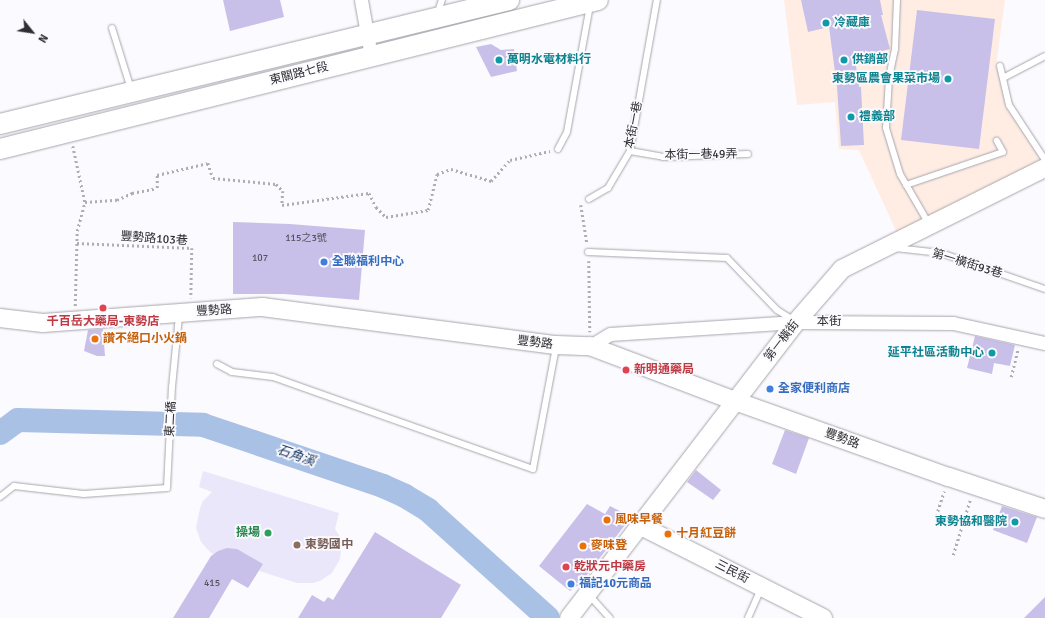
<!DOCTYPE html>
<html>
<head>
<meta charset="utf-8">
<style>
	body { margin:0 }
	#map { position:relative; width:1045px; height:618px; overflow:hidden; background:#fbfafe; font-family:Signika,"Noto Sans TC",sans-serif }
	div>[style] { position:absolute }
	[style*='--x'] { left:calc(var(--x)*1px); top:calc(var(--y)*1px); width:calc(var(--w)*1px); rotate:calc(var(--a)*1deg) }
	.commercial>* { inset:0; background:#ffede3 }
	.green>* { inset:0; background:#ebe7fb }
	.river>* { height:24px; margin:-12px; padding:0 12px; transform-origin:12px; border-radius:12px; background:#a9c1e5 }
	.building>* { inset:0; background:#c9c0e9 }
	.path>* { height:2.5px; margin-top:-1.25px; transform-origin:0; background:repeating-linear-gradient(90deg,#aeadb1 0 2px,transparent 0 5px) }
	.roads { filter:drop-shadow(0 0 1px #a6a5ad) drop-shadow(0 0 1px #a6a5ad) }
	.lane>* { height:6px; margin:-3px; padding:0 3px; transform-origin:3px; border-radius:3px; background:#fff }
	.street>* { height:13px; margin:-6.5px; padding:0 6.5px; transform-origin:6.5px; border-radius:6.5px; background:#fff }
	.secondary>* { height:18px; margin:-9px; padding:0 9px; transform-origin:9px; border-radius:9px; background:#fff }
	.primary>* { height:20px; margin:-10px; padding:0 10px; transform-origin:10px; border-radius:10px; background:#fff }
	.dots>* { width:11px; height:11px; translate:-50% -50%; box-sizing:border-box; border:2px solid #fbfafe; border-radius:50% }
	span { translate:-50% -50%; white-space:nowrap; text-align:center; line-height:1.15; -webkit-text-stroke:3.5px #fbfafe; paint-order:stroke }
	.number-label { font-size:10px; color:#56525f }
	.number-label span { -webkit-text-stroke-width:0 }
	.culture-label { font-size:12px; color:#0d838f; font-weight:700 }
	.left { translate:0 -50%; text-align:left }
	.right { translate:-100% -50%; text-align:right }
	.street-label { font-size:12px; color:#2f2e31 }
	.shop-label { font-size:12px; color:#366cbe; font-weight:700 }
	.health-label { font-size:12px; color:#be3a42; font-weight:700 }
	.food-label { font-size:12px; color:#c56008; font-weight:700 }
	.leisure-label { font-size:12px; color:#27864d; font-weight:700 }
	.education-label { font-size:12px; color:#785e54; font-weight:700 }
	.water-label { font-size:13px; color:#163562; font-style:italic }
	.north { position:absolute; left:12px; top:12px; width:40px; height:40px; -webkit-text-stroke:3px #fbfafe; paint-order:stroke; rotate:120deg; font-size:11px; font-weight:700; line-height:16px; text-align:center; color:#2f2e31 }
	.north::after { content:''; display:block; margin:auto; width:14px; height:18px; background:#2f2e31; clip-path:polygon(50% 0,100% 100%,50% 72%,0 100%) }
</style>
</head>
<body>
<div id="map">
	<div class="commercial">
		<div style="clip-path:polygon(784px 0,1005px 0,996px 66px,1041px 163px,898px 235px,859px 150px,839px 149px,835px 102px,797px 105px)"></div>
	</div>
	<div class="green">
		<div style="clip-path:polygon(203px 471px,339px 513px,335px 529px,339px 535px,341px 551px,340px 559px,332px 573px,320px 581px,313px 583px,297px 583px,222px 559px,210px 552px,201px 542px,196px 528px,200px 508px,203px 501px,212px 492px,199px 487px)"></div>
	</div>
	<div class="river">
		<div style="--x:0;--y:433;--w:22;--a:-36"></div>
		<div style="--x:18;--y:420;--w:185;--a:1.5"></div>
		<div style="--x:203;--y:425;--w:190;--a:18.7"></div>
		<div style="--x:383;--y:486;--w:24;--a:24"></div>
		<div style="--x:405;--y:496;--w:27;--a:31"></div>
		<div style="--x:428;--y:510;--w:161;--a:42"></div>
	</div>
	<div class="building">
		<div style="clip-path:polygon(223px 0,280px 0,284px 17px,230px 31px)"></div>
		<div style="clip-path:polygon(801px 0,880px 0,883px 15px,881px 15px,890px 49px,855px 58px,859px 87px,861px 87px,864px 145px,841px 146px,837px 87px,829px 27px,808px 32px)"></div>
		<div style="clip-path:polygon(917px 10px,995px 19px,979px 149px,901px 140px)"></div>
		<div style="clip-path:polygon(491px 44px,501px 50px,514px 49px,517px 71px,491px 77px,476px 47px)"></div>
		<div style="clip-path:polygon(233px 222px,290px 224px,365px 230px,359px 300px,284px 294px,233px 294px)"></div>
		<div style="clip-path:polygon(103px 329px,105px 356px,97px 356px,84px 351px,88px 330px)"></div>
		<div style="clip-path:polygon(975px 336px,1015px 345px,1010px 366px,994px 363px,992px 374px,967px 368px)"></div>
		<div style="clip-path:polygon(785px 430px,809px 438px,796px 474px,772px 464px)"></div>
		<div style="clip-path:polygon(696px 470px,721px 490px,713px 500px,687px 482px)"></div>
		<div style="clip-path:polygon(587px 504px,605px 514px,610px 506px,631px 517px,580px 584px,570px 591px,539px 566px)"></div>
		<div style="clip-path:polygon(1002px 506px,1037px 517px,1027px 543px,993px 530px)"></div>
		<div style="clip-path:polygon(375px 532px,461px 585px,441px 618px,298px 618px,312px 595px,324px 602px,328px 597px,333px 600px)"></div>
		<div style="clip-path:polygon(227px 548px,237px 549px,263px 564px,248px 588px,232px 579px,209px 618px,173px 618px,211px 556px,218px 551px)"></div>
		<div style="clip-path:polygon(1045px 597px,1045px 618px,1024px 618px)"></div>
	</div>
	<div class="path">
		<div style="--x:73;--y:146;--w:57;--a:77.9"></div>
		<div style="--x:581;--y:205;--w:39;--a:81"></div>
		<div style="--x:77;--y:243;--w:115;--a:2.5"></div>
		<div style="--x:192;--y:248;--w:50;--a:91.1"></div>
		<div style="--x:589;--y:261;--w:71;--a:89.2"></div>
		<div style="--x:75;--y:306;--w:75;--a:-88.5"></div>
		<div style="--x:77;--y:231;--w:30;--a:-75"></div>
		<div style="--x:85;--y:202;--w:32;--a:-4"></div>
		<div style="--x:117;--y:200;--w:17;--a:-25"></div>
		<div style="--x:132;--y:193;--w:25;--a:-11"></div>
		<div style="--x:157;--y:188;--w:13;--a:-90"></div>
		<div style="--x:157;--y:175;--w:52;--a:-13.2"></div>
		<div style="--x:208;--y:163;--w:16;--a:72"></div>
		<div style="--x:213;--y:178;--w:63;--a:5.4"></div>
		<div style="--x:276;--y:184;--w:10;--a:45"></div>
		<div style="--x:283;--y:191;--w:14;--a:94"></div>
		<div style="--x:282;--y:205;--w:88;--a:-7.9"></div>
		<div style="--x:369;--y:193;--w:16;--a:63"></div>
		<div style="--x:376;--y:207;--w:14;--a:45"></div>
		<div style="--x:386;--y:217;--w:43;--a:-9.5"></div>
		<div style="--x:428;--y:210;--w:37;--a:-76"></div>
		<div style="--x:437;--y:174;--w:15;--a:-20"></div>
		<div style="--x:451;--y:169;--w:42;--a:16.7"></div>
		<div style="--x:491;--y:181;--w:28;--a:-48"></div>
		<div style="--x:510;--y:160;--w:41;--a:-12.7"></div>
		<div style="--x:1011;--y:377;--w:30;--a:-76"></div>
		<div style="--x:936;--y:516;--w:26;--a:-72"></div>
		<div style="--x:953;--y:555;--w:58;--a:-72.8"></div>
	</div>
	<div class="roads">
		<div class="lane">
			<div style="--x:897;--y:0;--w:49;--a:92.3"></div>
			<div style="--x:895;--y:49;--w:30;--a:102"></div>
			<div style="--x:889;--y:78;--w:50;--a:93.4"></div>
			<div style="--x:886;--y:128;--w:48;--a:73.1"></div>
			<div style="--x:900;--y:174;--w:58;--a:59.9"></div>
			<div style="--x:437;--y:15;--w:16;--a:-72"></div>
			<div style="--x:112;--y:28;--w:64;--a:72.7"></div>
			<div style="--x:1000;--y:66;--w:40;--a:77"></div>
			<div style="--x:1009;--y:105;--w:66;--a:56.8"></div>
			<div style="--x:1003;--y:78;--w:47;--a:-27.6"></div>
			<div style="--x:558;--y:149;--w:19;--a:-62"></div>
			<div style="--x:567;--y:132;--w:129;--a:-79.7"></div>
			<div style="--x:630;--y:151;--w:34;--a:10"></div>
			<div style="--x:663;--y:157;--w:85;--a:-2"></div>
			<div style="--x:906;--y:185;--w:102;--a:-18.8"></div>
			<div style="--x:1003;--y:152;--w:13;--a:-119"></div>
			<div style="--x:589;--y:199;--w:22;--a:-30"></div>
			<div style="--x:608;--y:188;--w:43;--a:-59.3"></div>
			<div style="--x:630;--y:151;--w:153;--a:-79.9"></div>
			<div style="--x:895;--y:248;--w:46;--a:6.2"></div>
			<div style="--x:941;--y:253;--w:110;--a:19.1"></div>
			<div style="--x:588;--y:252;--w:139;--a:2.5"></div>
			<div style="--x:727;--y:258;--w:72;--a:46.1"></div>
			<div style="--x:777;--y:310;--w:19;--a:32"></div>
			<div style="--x:217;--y:364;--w:17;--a:28"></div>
			<div style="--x:232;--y:372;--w:41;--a:7"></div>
			<div style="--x:273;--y:377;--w:276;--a:19.5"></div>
			<div style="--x:533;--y:469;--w:124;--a:-79.3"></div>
			<div style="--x:0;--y:497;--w:18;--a:-38"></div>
			<div style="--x:14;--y:486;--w:70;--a:6.5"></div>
			<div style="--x:84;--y:494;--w:83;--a:-4.1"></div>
			<div style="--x:167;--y:488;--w:101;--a:-87.2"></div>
			<div style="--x:172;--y:387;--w:72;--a:-84.4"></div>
			<div style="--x:589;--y:595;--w:31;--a:48"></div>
			<div style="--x:748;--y:618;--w:32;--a:-66"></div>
		</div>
		<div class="street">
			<div style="--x:361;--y:0;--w:57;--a:79.9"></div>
			<div style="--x:590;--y:346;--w:23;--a:-31"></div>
			<div style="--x:610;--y:334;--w:186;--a:-3.7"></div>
			<div style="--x:796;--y:322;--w:157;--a:0.4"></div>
			<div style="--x:953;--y:323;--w:94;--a:12.3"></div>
		</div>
		<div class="secondary">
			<div style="--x:0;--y:318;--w:43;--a:6.6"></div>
			<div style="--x:43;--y:323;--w:220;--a:-4.2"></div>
			<div style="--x:262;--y:307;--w:296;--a:7.4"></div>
			<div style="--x:556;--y:345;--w:34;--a:2"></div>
			<div style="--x:590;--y:346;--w:155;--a:20.8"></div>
			<div style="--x:735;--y:401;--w:227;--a:19.6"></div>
			<div style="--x:949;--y:477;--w:101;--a:18.4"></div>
			<div style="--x:641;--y:526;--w:204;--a:26.8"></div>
			<div style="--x:569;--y:618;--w:373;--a:-52.5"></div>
			<div style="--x:796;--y:322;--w:70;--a:-49"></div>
			<div style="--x:842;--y:269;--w:227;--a:-26.5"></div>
		</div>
		<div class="primary">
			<div style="--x:0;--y:124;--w:524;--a:-13.69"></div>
			<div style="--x:0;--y:149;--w:616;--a:-13.99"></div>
		</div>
	</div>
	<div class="dots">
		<div style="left:826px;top:23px;background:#0f9aa8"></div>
		<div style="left:499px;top:60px;background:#0f9aa8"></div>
		<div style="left:844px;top:60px;background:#0f9aa8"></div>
		<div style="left:948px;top:79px;background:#0f9aa8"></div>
		<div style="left:851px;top:117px;background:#0f9aa8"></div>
		<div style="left:324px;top:262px;background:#3f7fe0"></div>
		<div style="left:103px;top:308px;background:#e0444e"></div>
		<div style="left:95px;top:339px;background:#e8710a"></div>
		<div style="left:992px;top:353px;background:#0f9aa8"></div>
		<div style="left:626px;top:370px;background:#e0444e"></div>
		<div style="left:770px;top:389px;background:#3f7fe0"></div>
		<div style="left:607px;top:520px;background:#e8710a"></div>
		<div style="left:1015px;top:522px;background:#0f9aa8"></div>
		<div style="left:268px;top:533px;background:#2e9e5b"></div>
		<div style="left:668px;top:534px;background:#e8710a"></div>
		<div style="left:297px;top:545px;background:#8d6e63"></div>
		<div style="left:583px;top:546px;background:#e8710a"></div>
		<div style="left:566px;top:567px;background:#e0444e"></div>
		<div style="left:571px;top:584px;background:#3f7fe0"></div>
	</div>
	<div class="number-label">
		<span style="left:306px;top:239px">115之3號</span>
		<span style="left:260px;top:259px">107</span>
		<span style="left:212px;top:584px">415</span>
	</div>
	<div class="culture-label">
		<span class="left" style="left:834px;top:23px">冷藏庫</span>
		<span class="left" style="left:507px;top:60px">萬明水電材料行</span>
		<span class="left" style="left:852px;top:60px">供銷部</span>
		<span class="right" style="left:940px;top:79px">東勢區農會果菜市場</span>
		<span class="left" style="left:859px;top:117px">禮義部</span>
		<span class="right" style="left:984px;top:353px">延平社區活動中心</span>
		<span class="right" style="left:1007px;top:522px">東勢協和醫院</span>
	</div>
	<div class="street-label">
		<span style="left:299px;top:74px;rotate:-14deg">東關路七段</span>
		<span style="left:634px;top:125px;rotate:-79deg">本街一巷</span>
		<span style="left:701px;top:155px;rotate:-1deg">本街一巷49弄</span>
		<span style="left:154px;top:239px;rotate:4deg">豐勢路103巷</span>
		<span style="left:967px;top:264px;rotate:17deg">第一橫街93巷</span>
		<span style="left:214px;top:311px;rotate:-4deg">豐勢路</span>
		<span style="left:829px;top:322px">本街</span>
		<span style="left:782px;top:341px;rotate:-52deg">第一橫街</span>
		<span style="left:535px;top:343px;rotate:7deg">豐勢路</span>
		<span style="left:171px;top:419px;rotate:-87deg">東二橋</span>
		<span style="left:842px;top:439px;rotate:20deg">豐勢路</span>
		<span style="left:732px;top:572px;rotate:27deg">三民街</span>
	</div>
	<div class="shop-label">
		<span class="left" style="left:332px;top:262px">全聯福利中心</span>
		<span class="left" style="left:778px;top:389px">全家便利商店</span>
		<span class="left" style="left:579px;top:584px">福記10元商品</span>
	</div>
	<div class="health-label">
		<span style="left:103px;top:322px">千百岳大藥局-東勢店</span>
		<span class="left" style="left:634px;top:370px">新明通藥局</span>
		<span class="left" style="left:574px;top:567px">乾狀元中藥房</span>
	</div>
	<div class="food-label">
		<span class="left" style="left:103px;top:339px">讚不絕口小火鍋</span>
		<span class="left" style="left:615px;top:520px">風味早餐</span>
		<span class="left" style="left:676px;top:534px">十月紅豆餅</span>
		<span class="left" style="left:591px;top:546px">麥味登</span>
	</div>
	<div class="leisure-label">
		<span class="right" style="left:260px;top:533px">操場</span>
	</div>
	<div class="education-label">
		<span class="left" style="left:305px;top:545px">東勢國中</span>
	</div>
	<div class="water-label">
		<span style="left:296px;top:456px;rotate:19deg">石角溪</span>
	</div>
	<div class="north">N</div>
</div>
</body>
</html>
